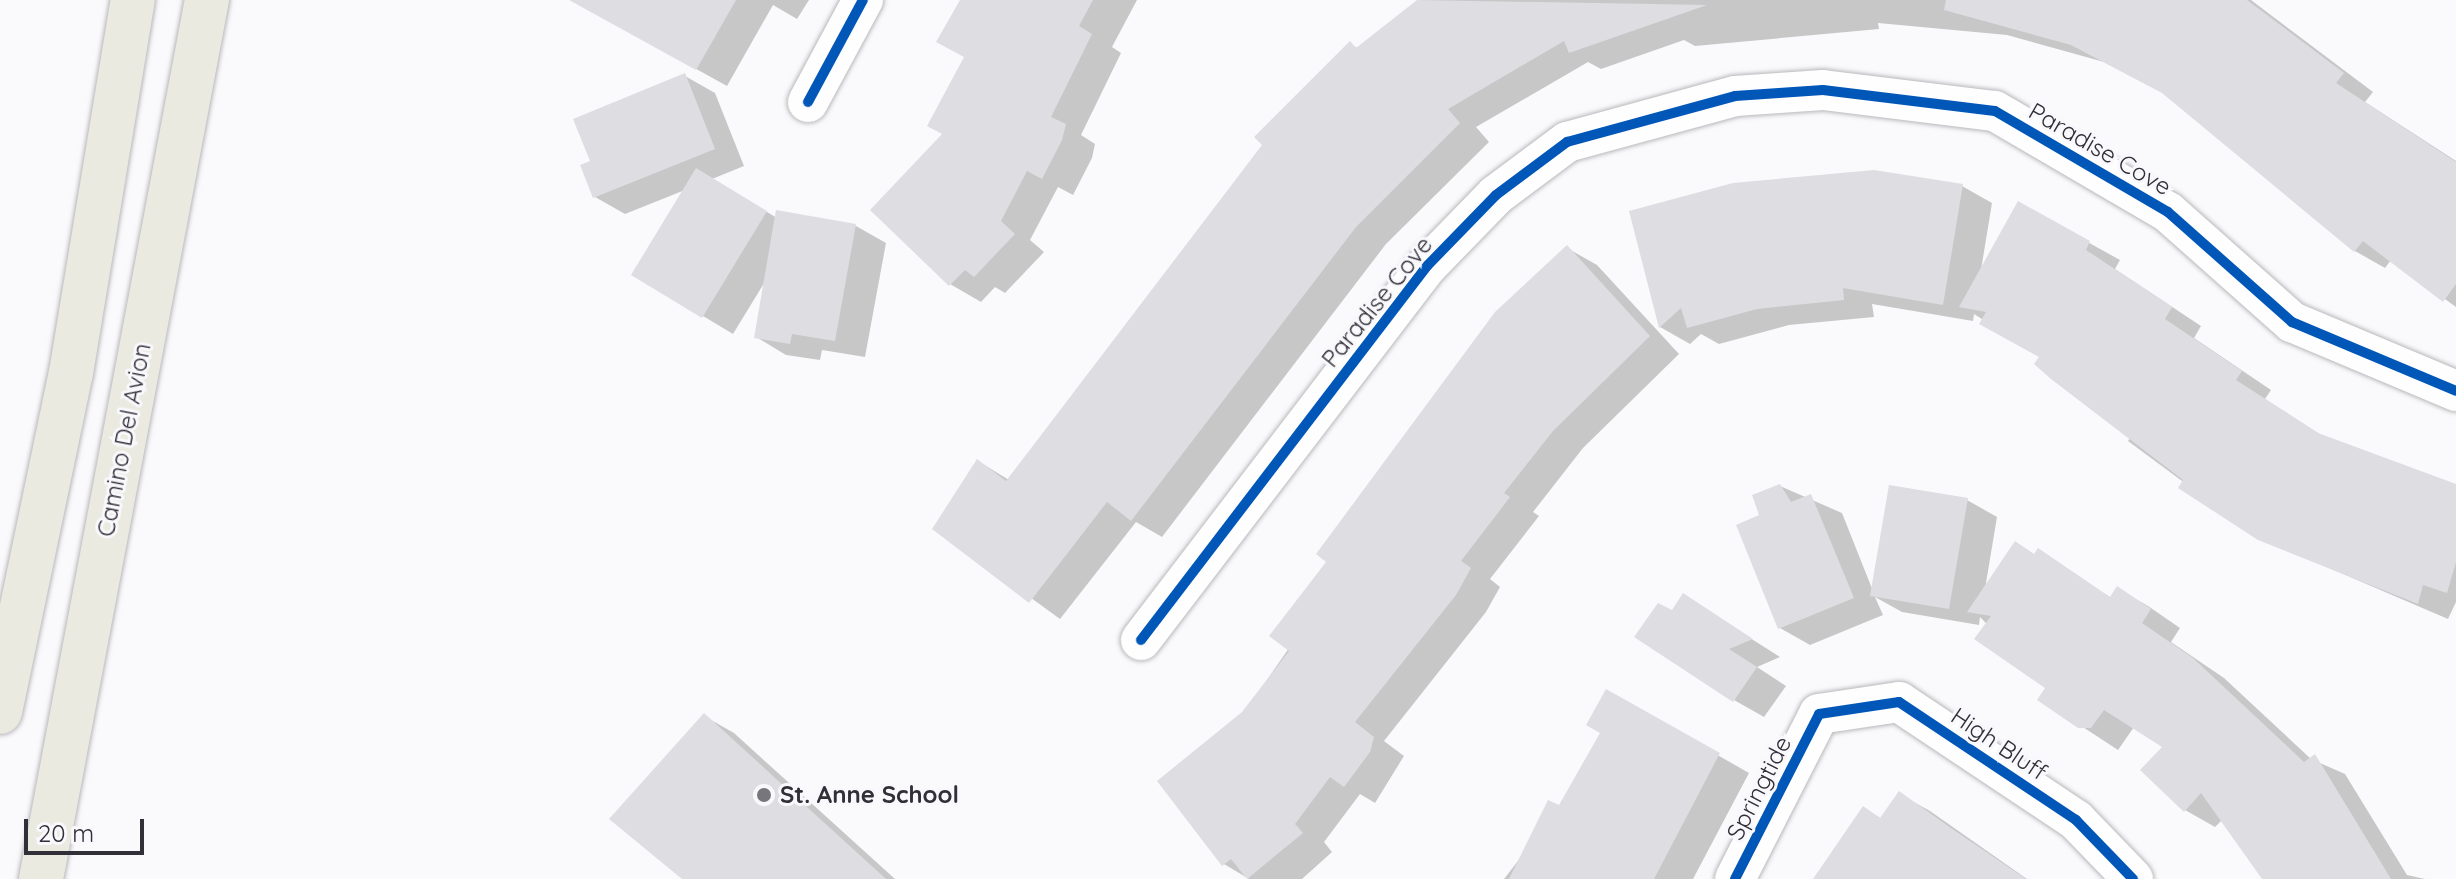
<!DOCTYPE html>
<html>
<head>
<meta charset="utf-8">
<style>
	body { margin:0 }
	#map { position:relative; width:2456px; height:879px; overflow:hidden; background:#faf9fb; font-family:Quicksand,sans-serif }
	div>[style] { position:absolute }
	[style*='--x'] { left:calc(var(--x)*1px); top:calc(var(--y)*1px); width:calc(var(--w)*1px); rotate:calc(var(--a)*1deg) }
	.shadow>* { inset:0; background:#0003 }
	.building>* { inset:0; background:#dedde2 }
	.roads { filter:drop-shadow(0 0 2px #b9b8bc) drop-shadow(0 0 2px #b9b8bc) }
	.minor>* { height:40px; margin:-20px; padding:0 20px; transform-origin:20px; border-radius:20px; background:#fefefe }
	.major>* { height:44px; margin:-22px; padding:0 22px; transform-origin:22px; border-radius:22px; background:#eaeae1 }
	.cycleway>* { height:10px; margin:-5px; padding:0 5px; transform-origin:5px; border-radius:5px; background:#0057b8 }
	.dots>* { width:22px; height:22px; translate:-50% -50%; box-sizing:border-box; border:4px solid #f9f8fc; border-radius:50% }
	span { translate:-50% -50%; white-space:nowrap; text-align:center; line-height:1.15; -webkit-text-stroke:6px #f9f8fc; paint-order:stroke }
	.street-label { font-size:24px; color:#312f37 }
	.poi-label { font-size:24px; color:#312f37; font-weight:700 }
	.left { translate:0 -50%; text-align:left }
	.scale { position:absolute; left:24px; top:819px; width:120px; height:36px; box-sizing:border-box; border:4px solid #312f37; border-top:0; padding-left:10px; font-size:24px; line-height:28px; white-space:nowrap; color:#312f37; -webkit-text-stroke:6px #f9f8fc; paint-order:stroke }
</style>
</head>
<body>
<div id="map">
	<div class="shadow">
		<div style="clip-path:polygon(610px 0,809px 0,797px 19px,773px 5px,727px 86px,631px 33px)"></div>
		<div style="clip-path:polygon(962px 0,1137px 0,1112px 47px,1121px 53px,1081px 135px,1095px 144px,1092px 158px,1073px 195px,1058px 187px,1030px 240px,1044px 252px,1005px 293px,995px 287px,981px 302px,950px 284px,945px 134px,966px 57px)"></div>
		<div style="clip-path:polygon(1422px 0,2251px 0,2373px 92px,2365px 102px,2456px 161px,2456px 307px,2391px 260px,2385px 268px,2355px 251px,2169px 96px,2104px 62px,2007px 35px,1878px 23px,1879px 29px,1695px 46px,1684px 40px,1601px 69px,1588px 62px,1476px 127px,1489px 142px,1386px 244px,1162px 537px,1136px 522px,1060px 619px,935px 528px,978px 461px,1009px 480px,1350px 44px,1359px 49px)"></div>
		<div style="clip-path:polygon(685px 76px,715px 93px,744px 166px,712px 179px,777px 218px,778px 212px,856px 226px,886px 243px,865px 357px,822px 350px,820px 360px,786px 355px,756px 337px,766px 280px,733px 334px,703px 316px,685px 190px,625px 214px,595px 197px,593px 162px)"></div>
		<div style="clip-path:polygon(1962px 186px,1992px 203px,1981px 270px,2019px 204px,2120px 260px,2115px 269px,2201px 326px,2194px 338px,2271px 390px,2265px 399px,2324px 437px,2456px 486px,2456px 602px,2448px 619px,2259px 538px,2128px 441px,2133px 433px,2041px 357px,1974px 314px,1973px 321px,1872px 304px,1874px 317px,1789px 325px,1719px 344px,1701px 334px,1690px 344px,1660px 327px,1632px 212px)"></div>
		<div style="clip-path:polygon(1567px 248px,1597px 265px,1679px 354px,1583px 448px,1533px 512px,1539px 516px,1490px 579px,1500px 587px,1486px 612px,1384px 741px,1404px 756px,1375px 803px,1360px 794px,1324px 842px,1332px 852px,1302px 879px,1249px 879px,1224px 864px,1244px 713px)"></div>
		<div style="clip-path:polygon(1780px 486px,1842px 513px,1873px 591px,1967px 500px,1997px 517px,1985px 589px,2016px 544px,2112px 598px,2118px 589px,2148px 606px,2180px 628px,2171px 642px,2224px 678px,2311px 759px,2345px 774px,2407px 875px,2425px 879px,2264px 879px,2222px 820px,2215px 827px,2185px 810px,2165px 747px,2134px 727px,2118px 750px,2040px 699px,2048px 687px,1980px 617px,1979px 625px,1902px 612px,1875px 597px,1883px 615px,1810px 645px,1780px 628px,1762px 516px)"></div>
		<div style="clip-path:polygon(1684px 596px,1780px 657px,1757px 667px,1786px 686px,1764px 717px,1734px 700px,1673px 612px)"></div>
		<div style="clip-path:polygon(1607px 692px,1749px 773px,1693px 879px,1504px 879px,1559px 808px,1603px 732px)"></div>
		<div style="clip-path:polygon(704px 716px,734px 733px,895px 879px,685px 879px)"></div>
		<div style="clip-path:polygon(1899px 794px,1930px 811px,2027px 879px,1830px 879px,1864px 808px,1882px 819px)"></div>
	</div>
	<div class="building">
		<div style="clip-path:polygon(569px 0,736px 0,696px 70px)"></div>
		<div style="clip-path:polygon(960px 0,1093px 0,1079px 26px,1092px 34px,1051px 117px,1066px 124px,1062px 140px,1042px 179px,1027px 171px,1001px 221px,1015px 234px,974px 277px,965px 270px,949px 286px,870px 210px,942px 134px,927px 126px,964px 57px,936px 42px)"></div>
		<div style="clip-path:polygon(1417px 0,1707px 5px,1569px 53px,1564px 41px,1448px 109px,1460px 123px,1356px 227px,1131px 521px,1107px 502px,1029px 603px,932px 529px,977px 459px,1006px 481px,1262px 145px,1254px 137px,1350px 41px,1356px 48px)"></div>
		<div style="clip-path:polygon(1946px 0,2247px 0,2344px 73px,2336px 83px,2456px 162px,2456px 284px,2443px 302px,2363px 241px,2354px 252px,2162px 93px,2071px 45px,1944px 10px)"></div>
		<div style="clip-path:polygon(685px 73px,715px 149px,593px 198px,580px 165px,590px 161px,573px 119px)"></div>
		<div style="clip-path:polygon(696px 168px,767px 211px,702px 318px,631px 275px)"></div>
		<div style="clip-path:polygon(1874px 170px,1963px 184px,1943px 305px,1843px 288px,1844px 300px,1757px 309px,1687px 328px,1681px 308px,1659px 328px,1629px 211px,1733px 183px)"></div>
		<div style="clip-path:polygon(2018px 201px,2090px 241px,2086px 250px,2172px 307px,2165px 319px,2242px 371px,2236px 380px,2318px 433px,2456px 484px,2456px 562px,2447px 593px,2423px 585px,2418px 604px,2258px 540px,2178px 488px,2183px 480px,2051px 379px,2034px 364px,2039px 357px,1979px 324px,1986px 312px,1959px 307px)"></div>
		<div style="clip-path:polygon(776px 210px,856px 224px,835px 341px,792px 334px,790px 344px,754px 338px)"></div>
		<div style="clip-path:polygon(1567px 245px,1650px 336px,1553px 431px,1504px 493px,1510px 497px,1461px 561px,1471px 568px,1456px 595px,1355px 722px,1374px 737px,1370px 752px,1344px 787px,1330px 777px,1295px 824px,1303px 833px,1247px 879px,1231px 859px,1222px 866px,1157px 781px,1242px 712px,1289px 651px,1269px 636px,1326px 562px,1316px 554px,1495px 312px)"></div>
		<div style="clip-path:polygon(1780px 484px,1791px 502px,1811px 494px,1854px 598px,1778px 629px,1736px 525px,1759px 515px,1752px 495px)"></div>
		<div style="clip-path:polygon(1889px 485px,1968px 498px,1949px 609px,1870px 596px)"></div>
		<div style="clip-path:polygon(2015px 541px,2034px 554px,2038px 548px,2110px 597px,2117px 586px,2151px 609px,2142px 623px,2193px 658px,2304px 762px,2315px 754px,2391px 879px,2262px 879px,2201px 793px,2184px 812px,2140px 770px,2162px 747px,2104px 710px,2091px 728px,2078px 728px,2037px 700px,2045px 688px,1974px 639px,1991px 616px,1967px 612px)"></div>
		<div style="clip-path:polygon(1683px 593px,1753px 639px,1729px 649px,1757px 667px,1733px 702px,1634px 637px,1658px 603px,1672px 610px)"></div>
		<div style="clip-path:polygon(1606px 689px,1720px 753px,1654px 879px,1509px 879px,1548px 800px,1559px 805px,1600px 733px,1586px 725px)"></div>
		<div style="clip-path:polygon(704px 713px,886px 879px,682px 879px,609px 819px)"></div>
		<div style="clip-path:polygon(1899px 791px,1948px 826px,2026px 879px,1813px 879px,1863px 806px,1880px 818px)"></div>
	</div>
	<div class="roads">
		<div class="minor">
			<div style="--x:808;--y:102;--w:116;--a:-61.7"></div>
			<div style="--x:1141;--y:640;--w:471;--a:-52.6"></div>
			<div style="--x:1427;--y:266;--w:99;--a:-45.8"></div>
			<div style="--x:1496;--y:195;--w:89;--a:-36.7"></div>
			<div style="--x:1567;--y:142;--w:174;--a:-15.3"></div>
			<div style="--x:1735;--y:96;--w:88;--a:-3.9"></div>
			<div style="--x:1823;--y:90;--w:173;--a:7"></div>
			<div style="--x:1995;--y:111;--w:200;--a:30.3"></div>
			<div style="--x:2168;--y:212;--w:166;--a:41.6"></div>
			<div style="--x:2292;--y:322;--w:178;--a:22.8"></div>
			<div style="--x:1735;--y:879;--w:185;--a:-63"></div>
			<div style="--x:1819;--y:714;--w:81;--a:-8.5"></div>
			<div style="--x:1899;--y:702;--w:213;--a:33.7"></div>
			<div style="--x:2076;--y:820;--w:82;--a:46"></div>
		</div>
		<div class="major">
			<div style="--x:0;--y:712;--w:346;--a:-78.2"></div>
			<div style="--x:71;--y:373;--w:378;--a:-80.6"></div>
			<div style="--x:41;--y:879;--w:895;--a:-79.31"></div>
		</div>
	</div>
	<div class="cycleway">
		<div style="--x:808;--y:102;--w:116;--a:-61.7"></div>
		<div style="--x:1141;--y:640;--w:471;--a:-52.6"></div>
		<div style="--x:1427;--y:266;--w:99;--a:-45.8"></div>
		<div style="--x:1496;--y:195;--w:89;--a:-36.7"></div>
		<div style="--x:1567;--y:142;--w:174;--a:-15.3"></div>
		<div style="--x:1735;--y:96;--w:88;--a:-3.9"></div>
		<div style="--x:1823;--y:90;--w:173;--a:7"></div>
		<div style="--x:1995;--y:111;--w:200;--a:30.3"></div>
		<div style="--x:2168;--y:212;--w:166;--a:41.6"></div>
		<div style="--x:2292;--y:322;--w:178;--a:22.8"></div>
		<div style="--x:1735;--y:879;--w:185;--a:-63"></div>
		<div style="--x:1819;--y:714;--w:81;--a:-8.5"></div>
		<div style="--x:1899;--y:702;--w:213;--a:33.7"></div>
		<div style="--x:2076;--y:820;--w:82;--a:46"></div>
	</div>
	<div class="dots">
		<div style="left:764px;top:795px;background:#77767c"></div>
	</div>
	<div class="street-label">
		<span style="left:2100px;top:149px;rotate:30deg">Paradise Cove</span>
		<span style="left:1377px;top:302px;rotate:-51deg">Paradise Cove</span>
		<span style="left:124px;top:440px;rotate:-79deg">Camino Del Avion</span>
		<span style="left:1999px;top:744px;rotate:34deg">High Bluff</span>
		<span style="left:1759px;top:788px;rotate:-63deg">Springtide</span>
	</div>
	<div class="poi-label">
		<span class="left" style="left:780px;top:795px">St. Anne School</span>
	</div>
	<div class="scale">20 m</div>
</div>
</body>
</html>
